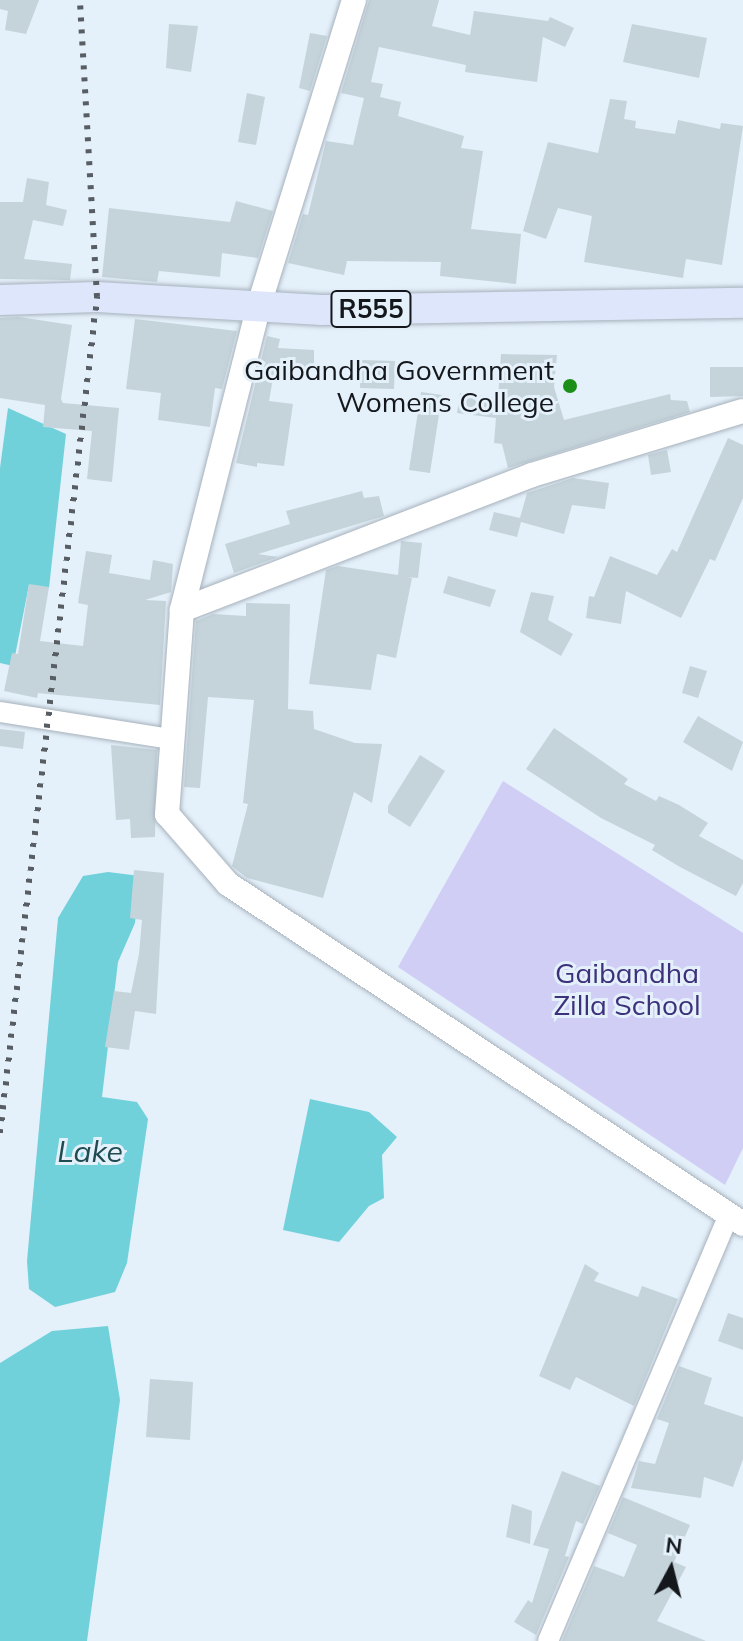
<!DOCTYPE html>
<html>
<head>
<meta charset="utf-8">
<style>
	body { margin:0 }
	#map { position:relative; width:743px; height:1641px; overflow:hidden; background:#e4f0fa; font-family:Mulish,sans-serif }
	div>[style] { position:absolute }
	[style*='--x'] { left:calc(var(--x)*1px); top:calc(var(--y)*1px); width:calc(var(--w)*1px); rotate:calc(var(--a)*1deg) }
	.green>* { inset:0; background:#d0cef5 }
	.water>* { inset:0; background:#70d1db }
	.building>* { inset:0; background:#c5d4db }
	.roads { filter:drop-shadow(0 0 2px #a6b1bb) drop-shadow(0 0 2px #a6b1bb) }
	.minor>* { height:20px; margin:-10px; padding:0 10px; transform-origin:10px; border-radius:10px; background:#fff }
	.tertiary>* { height:24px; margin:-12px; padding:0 12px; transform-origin:12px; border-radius:12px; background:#fff }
	.primary>* { height:30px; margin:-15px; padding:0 15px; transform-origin:15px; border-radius:15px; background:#dde6fa }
	.rail>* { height:6px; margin-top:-3px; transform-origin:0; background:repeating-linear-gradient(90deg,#575d63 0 4px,transparent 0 12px) }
	.dots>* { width:22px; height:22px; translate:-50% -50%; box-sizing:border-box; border:4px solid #e4f0fa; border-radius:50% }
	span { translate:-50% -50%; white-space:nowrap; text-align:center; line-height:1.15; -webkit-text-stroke:6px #e4f0fa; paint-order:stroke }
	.shield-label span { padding:2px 6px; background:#e4f0fa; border:2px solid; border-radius:6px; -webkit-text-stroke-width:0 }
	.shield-label { font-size:26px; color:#14171b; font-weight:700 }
	.poi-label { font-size:28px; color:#14171b }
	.right { translate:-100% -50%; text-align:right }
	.park-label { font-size:28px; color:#3e317c }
	.water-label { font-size:30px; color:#204c51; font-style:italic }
	.north { position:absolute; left:631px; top:1529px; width:80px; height:80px; -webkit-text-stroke:6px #e4f0fa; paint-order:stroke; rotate:7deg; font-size:22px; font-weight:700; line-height:32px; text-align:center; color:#14171b }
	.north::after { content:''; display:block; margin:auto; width:28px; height:36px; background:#14171b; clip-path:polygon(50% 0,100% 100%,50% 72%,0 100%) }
</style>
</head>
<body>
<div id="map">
	<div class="green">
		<div style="clip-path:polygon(503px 781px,743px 933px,743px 1148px,725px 1185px,398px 967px)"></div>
	</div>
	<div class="water">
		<div style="clip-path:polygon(8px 408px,66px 434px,49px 588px,29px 585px,13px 666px,0 663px,0 468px)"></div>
		<div style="clip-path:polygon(108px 872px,140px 876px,135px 923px,118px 962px,102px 1097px,137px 1102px,148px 1119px,127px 1263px,115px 1292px,55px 1307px,29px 1289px,27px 1261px,58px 918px,83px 876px)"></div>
		<div style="clip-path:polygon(310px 1099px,369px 1112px,397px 1137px,382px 1155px,384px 1198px,369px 1206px,339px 1242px,283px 1230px)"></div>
		<div style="clip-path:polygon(108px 1326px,120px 1400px,87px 1641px,0 1641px,0 1363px,52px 1331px)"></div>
	</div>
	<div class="building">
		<div style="clip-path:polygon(0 0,39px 0,26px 34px,5px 30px,8px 11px,0 9px)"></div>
		<div style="clip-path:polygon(369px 0,439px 0,432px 26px,470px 35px,474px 11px,548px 21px,550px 17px,574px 28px,565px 47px,543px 37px,537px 82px,465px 72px,466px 65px,379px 47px,371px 82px,383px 84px,380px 97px,401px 102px,398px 116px,464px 136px,461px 148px,483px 151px,471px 229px,521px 234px,516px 284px,440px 276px,441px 262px,347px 261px,344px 275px,288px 263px,303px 214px,308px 215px,326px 141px,353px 145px,364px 98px,341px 93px)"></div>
		<div style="clip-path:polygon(169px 24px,198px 26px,191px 72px,166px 68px)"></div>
		<div style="clip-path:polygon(632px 24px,707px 38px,699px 78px,623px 62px)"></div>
		<div style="clip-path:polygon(310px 33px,327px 36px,310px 91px,299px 88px)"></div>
		<div style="clip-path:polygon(247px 93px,265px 97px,256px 145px,238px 142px)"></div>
		<div style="clip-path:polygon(610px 99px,627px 101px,624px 119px,636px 121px,635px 128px,675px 134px,678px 120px,720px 129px,721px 123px,743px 126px,722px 265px,686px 259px,683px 278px,584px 262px,592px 216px,558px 208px,546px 239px,523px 231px,548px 142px,598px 153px)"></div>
		<div style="clip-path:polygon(27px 178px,49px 182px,46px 205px,67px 210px,63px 226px,33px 220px,24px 259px,72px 264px,70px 280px,0 279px,0 202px,23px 202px)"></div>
		<div style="clip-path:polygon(236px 201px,273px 211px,258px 258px,222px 253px,220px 277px,159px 271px,157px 282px,102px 277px,109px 208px,230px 222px)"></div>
		<div style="clip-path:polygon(19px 317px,72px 325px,61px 399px,63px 403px,119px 408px,112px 482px,87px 479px,92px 431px,43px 427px,45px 405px,0 398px,0 318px)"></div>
		<div style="clip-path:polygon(135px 319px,237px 331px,222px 389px,215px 388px,210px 427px,158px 420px,161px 393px,126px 389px)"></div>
		<div style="clip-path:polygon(267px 336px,280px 339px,278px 348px,314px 350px,314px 368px,275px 367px,269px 401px,293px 404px,284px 466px,257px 463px,257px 467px,236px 463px)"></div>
		<div style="clip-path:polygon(501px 354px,557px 355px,554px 387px,564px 420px,670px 394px,671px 400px,687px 401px,690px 412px,508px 468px,502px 444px,494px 443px,496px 418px,457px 413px,460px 393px,498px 398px)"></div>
		<div style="clip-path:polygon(361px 360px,395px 361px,394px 389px,360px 388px)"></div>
		<div style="clip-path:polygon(710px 367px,743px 367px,743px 396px,710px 397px)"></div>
		<div style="clip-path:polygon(421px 392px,442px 395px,430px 473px,409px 470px)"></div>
		<div style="clip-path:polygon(728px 438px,743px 445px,743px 498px,715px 561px,710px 559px,681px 618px,626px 591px,621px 624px,586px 618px,589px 596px,594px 597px,610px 556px,657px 575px,672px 549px,677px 552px)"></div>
		<div style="clip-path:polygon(667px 450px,671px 472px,651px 475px,648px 455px)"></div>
		<div style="clip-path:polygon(573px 478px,609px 483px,605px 509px,572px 505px,564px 534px,521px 522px,517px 537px,489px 530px,494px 512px,520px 518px,527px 493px)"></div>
		<div style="clip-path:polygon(362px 491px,364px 498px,379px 496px,384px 516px,258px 554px,278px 557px,234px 573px,225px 544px,290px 524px,286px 511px)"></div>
		<div style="clip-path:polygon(401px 541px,422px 543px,418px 578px,407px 577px,412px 578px,396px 658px,377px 654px,371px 690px,309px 684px,326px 570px,338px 566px,398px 575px)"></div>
		<div style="clip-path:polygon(86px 551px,112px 555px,109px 573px,150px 580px,153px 560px,173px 564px,171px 592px,145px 600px,166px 601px,160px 705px,38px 693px,37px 698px,4px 691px,12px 653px,18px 654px,29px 584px,49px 587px,40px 641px,83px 646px,88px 605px,78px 603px)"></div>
		<div style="clip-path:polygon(448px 576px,496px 590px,490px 607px,443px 593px)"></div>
		<div style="clip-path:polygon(531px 592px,554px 596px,548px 620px,573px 634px,561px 656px,520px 632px)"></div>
		<div style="clip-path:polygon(246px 603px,290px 604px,288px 709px,313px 711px,314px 729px,355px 743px,382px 744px,372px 803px,354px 792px,323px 898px,247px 878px,232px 866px,248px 804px,243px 803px,254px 700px,208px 697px,200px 788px,184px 787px,196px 621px,213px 614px,246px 616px)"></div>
		<div style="clip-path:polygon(690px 666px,707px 671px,698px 698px,682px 693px)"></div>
		<div style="clip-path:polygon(698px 716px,743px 742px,732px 771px,683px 742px)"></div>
		<div style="clip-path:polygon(554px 728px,628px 779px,624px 784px,656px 801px,659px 796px,679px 805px,708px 823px,699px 836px,743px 860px,743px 883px,736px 896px,680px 867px,652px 850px,655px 845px,601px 818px,526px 769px)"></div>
		<div style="clip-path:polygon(0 729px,25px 732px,23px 749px,0 746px)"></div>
		<div style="clip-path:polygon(111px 745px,157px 750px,155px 837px,131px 838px,130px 819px,116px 820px)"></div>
		<div style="clip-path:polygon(420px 755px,445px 771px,410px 827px,388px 813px,388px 806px)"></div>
		<div style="clip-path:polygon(134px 870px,164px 873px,156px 1014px,135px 1011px,129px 1050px,105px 1047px,114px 991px,131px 993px,139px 954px,142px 920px,130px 918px)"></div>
		<div style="clip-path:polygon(585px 1264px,599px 1273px,594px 1281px,638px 1297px,642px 1286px,678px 1299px,634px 1406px,576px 1377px,570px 1390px,539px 1376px)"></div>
		<div style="clip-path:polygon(728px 1313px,743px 1318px,743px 1350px,718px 1341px)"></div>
		<div style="clip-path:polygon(679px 1366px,712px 1378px,704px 1404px,743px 1417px,743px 1459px,733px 1487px,704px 1477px,701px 1498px,631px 1488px,639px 1461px,655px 1464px,669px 1423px,657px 1419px)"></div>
		<div style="clip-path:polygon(150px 1379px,193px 1382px,190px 1440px,146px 1437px)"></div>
		<div style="clip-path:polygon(562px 1471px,600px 1486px,583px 1524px,576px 1521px,565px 1556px,569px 1557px,536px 1635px,514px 1622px,528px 1600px,532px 1603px,549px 1549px,533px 1545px)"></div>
		<div style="clip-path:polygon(623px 1497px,690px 1525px,674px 1562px,686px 1567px,657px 1621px,706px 1641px,562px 1641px,594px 1566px,624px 1577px,637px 1545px,608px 1533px)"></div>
		<div style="clip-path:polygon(512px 1504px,532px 1511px,530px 1544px,506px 1537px)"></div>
	</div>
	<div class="roads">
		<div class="minor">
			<div style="--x:0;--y:712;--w:173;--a:9"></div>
			<div style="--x:548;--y:1641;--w:463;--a:-67"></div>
		</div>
		<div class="tertiary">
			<div style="--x:354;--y:0;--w:319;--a:107.3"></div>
			<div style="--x:259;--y:305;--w:315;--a:104.2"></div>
			<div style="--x:182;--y:610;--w:205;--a:94.2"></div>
			<div style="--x:167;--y:814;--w:93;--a:48.9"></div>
			<div style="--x:228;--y:884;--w:617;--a:33.43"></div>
			<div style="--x:182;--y:610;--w:375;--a:-21.1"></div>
			<div style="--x:532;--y:475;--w:220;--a:-16.9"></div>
		</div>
		<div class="primary">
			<div style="--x:0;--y:300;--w:97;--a:-1.8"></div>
			<div style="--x:97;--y:297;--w:225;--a:3.3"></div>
			<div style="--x:322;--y:310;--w:421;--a:-1"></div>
		</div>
	</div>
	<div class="rail">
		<div style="--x:0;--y:1133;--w:842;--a:-83.38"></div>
		<div style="--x:97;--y:297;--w:297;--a:-93.3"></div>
	</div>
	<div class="dots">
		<div style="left:570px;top:386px;background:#1b8f17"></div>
	</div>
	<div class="shield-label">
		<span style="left:371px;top:309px">R555</span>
	</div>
	<div class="poi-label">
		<span class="right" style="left:554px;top:386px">Gaibandha Government<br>Womens College</span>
	</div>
	<div class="park-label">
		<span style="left:627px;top:989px">Gaibandha<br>Zilla School</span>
	</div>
	<div class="water-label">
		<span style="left:90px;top:1151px">Lake</span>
	</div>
	<div class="north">N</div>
</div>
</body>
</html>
